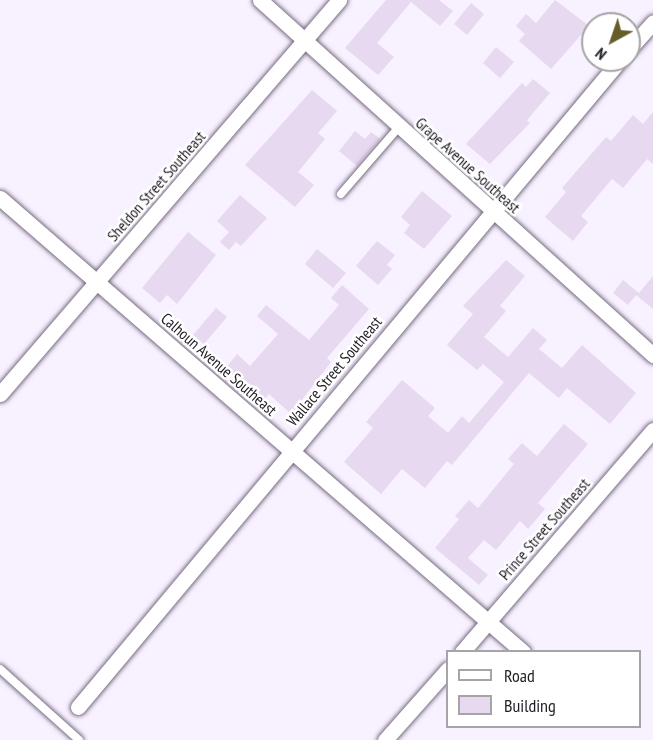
<!DOCTYPE html>
<html>
<head>
<meta charset="utf-8">
<style>
	body { margin:0 }
	#map { position:relative; width:653px; height:740px; overflow:hidden; background:#f8f1ff; font-family:"PT Sans Narrow",sans-serif }
	div>[style] { position:absolute }
	[style*='--x'] { left:calc(var(--x)*1px); top:calc(var(--y)*1px); width:calc(var(--w)*1px); rotate:calc(var(--a)*1deg) }
	.building>* { inset:0; background:#e6d9f0 }
	.roads { filter:drop-shadow(0 0 2px #776c80) drop-shadow(0 0 2px #776c80) }
	.lane>* { height:8px; margin:-4px; padding:0 4px; transform-origin:4px; border-radius:4px; background:#fff }
	.street>* { height:15px; margin:-7.5px; padding:0 7.5px; transform-origin:7.5px; border-radius:7.5px; background:#fff }
	span { translate:-50% -50%; white-space:nowrap; text-align:center; line-height:1.15; -webkit-text-stroke:5px #fff; paint-order:stroke }
	.street-label { font-size:16px; color:#201c24 }
	.legend { position:absolute; left:446px; top:650px; width:195px; height:78px; box-sizing:border-box; background:#fff; border:2px solid #a6a4a7; margin:0; padding:8px 10px; list-style:none; font-size:18px; color:#201c24 }
	.legend li { display:flex; align-items:center; gap:12px; height:30px }
	.legend b { width:30px; border:2px solid #a6a4a7 }
	.north { position:absolute; left:581px; top:12px; width:60px; height:60px; box-sizing:border-box; background:#fff; border:2px solid #a6a4a7; border-radius:50%; rotate:220deg; font-size:16px; font-weight:700; line-height:24px; text-align:center; color:#201c24 }
	.north::after { content:''; display:block; margin:auto; width:21px; height:27px; background:#655d2a; clip-path:polygon(50% 0,100% 100%,50% 72%,0 100%) }
</style>
</head>
<body>
<div id="map">
	<div class="building">
		<div style="clip-path:polygon(386px 0,439px 0,453px 11px,440px 26px,411px 2px,377px 43px,394px 57px,378px 75px,345px 48px)"></div>
		<div style="clip-path:polygon(555px 0,593px 29px,593px 45px,581px 35px,551px 69px,519px 41px,525px 34px,516px 26px,526px 14px,536px 23px)"></div>
		<div style="clip-path:polygon(471px 3px,484px 14px,467px 35px,454px 24px)"></div>
		<div style="clip-path:polygon(496px 47px,514px 62px,500px 78px,483px 63px)"></div>
		<div style="clip-path:polygon(533px 79px,550px 93px,527px 120px,530px 123px,490px 164px,466px 144px,522px 83px,526px 87px)"></div>
		<div style="clip-path:polygon(312px 90px,337px 111px,318px 133px,325px 139px,298px 172px,314px 185px,295px 207px,245px 165px)"></div>
		<div style="clip-path:polygon(653px 112px,653px 164px,647px 159px,623px 188px,612px 179px,581px 216px,588px 222px,573px 241px,545px 217px,566px 192px,562px 188px,606px 137px,611px 141px,633px 115px,643px 124px)"></div>
		<div style="clip-path:polygon(355px 131px,365px 139px,371px 132px,380px 139px,357px 166px,339px 151px)"></div>
		<div style="clip-path:polygon(422px 191px,452px 216px,424px 249px,404px 233px,410px 225px,401px 217px)"></div>
		<div style="clip-path:polygon(240px 195px,267px 218px,241px 246px,236px 242px,229px 250px,220px 242px,229px 232px,217px 221px)"></div>
		<div style="clip-path:polygon(188px 232px,216px 255px,177px 304px,167px 295px,160px 303px,142px 288px)"></div>
		<div style="clip-path:polygon(377px 241px,395px 255px,387px 265px,392px 269px,378px 285px,356px 266px)"></div>
		<div style="clip-path:polygon(317px 249px,346px 273px,333px 288px,305px 264px)"></div>
		<div style="clip-path:polygon(506px 260px,525px 276px,500px 306px,506px 311px,484px 337px,508px 357px,533px 328px,547px 340px,539px 349px,562px 368px,582px 345px,636px 393px,610px 424px,567px 388px,559px 398px,529px 373px,452px 465px,447px 461px,425px 488px,402px 469px,381px 494px,344px 462px,373px 428px,366px 422px,402px 380px,435px 408px,428px 416px,448px 433px,462px 416px,469px 423px,504px 382px,483px 364px,477px 370px,447px 345px,473px 314px,463px 306px)"></div>
		<div style="clip-path:polygon(653px 276px,653px 309px,636px 295px,628px 305px,613px 293px,623px 280px,639px 293px)"></div>
		<div style="clip-path:polygon(342px 285px,369px 309px,327px 358px,331px 362px,291px 414px,269px 394px,263px 401px,225px 369px,237px 354px,250px 366px,278px 334px,257px 316px,266px 305px,309px 340px,339px 305px,331px 298px)"></div>
		<div style="clip-path:polygon(216px 308px,227px 317px,204px 344px,193px 335px)"></div>
		<div style="clip-path:polygon(564px 424px,588px 444px,538px 503px,545px 509px,528px 529px,520px 521px,496px 550px,484px 540px,468px 558px,488px 575px,479px 585px,435px 548px,459px 519px,455px 516px,469px 500px,478px 508px,514px 464px,508px 459px,522px 443px,537px 456px)"></div>
	</div>
	<div class="roads">
		<div class="lane">
			<div style="--x:341;--y:194;--w:89;--a:-49.1"></div>
			<div style="--x:0;--y:669;--w:106;--a:41.9"></div>
		</div>
		<div class="street">
			<div style="--x:260;--y:0;--w:530;--a:42.09"></div>
			<div style="--x:629;--y:49;--w:36;--a:-48"></div>
			<div style="--x:0;--y:198;--w:693;--a:40.96"></div>
			<div style="--x:0;--y:394;--w:520;--a:-49.29"></div>
			<div style="--x:462;--y:652;--w:293;--a:-49.3"></div>
			<div style="--x:78;--y:707;--w:844;--a:-50.05"></div>
			<div style="--x:385;--y:740;--w:95;--a:-48.4"></div>
		</div>
	</div>
	<div class="street-label">
		<span style="left:468px;top:165px;rotate:42deg">Grape Avenue Southeast</span>
		<span style="left:156px;top:186px;rotate:-49deg">Sheldon Street Southeast</span>
		<span style="left:219px;top:364px;rotate:41deg">Calhoun Avenue Southeast</span>
		<span style="left:334px;top:371px;rotate:-50deg">Wallace Street Southeast</span>
		<span style="left:544px;top:529px;rotate:-49deg">Prince Street Southeast</span>
	</div>
	<ul class="legend">
	<li><b style="height:8px;background:#fff"></b>Road</li>
	<li><b style="height:16px;background:#e6d9f0"></b>Building</li>
	</ul>
	<div class="north">N</div>
</div>
</body>
</html>
